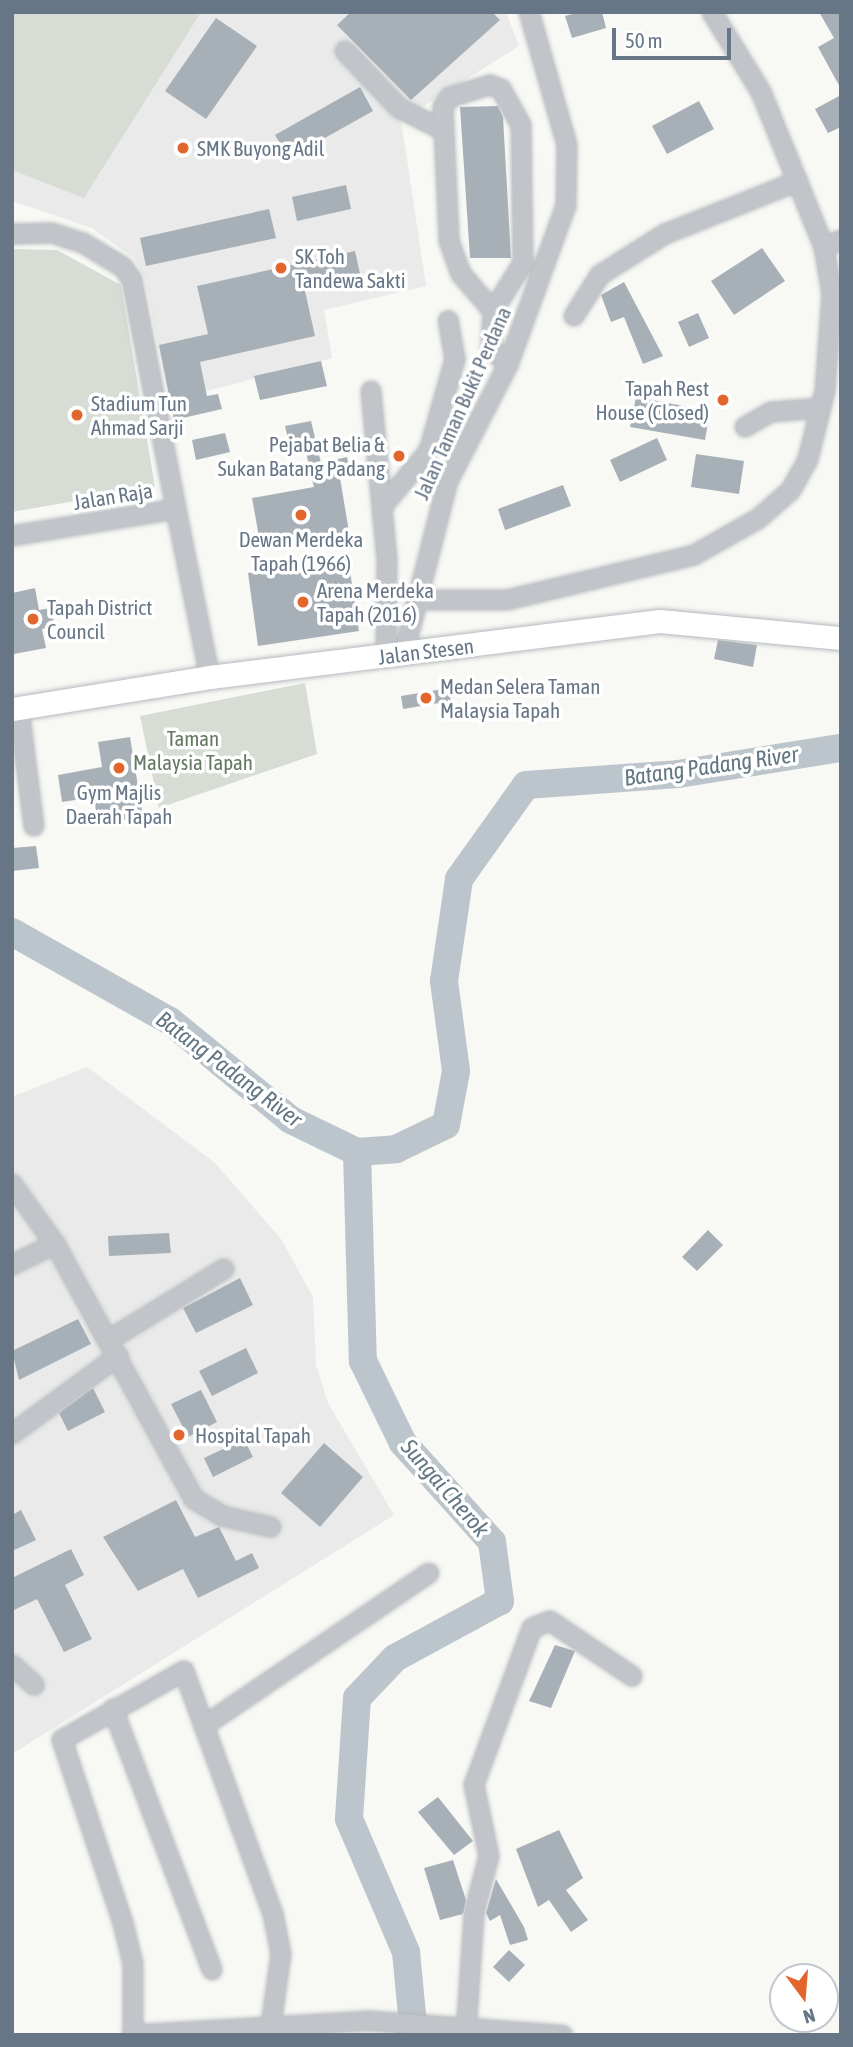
<!DOCTYPE html>
<html>
<head>
<meta charset="utf-8">
<style>
	body { margin:0 }
	#map { position:relative; width:853px; height:2047px; overflow:hidden; background:#f8f8f5; font-family:"Asap Condensed",sans-serif }
	div>[style] { position:absolute }
	[style*='--x'] { left:calc(var(--x)*1px); top:calc(var(--y)*1px); width:calc(var(--w)*1px); rotate:calc(var(--a)*1deg) }
	.built>* { inset:0; background:#e9eae9 }
	.green>* { inset:0; background:#d7ddd5 }
	.river>* { height:28px; margin:-14px; padding:0 14px; transform-origin:14px; border-radius:14px; background:#bcc5cb }
	.building>* { inset:0; background:#a8b0b7 }
	.roads { filter:drop-shadow(0 0 2px #b5b9bd) drop-shadow(0 0 2px #b5b9bd) }
	.minor>* { height:18px; margin:-9px; padding:0 9px; transform-origin:9px; border-radius:9px; background:#c1c5c9 }
	.major>* { height:23px; margin:-11.5px; padding:0 11.5px; transform-origin:11.5px; border-radius:11.5px; background:#fff }
	.dots>* { width:19px; height:19px; translate:-50% -50%; box-sizing:border-box; border:4px solid #fff; border-radius:50% }
	span { translate:-50% -50%; white-space:nowrap; text-align:center; line-height:1.15; -webkit-text-stroke:7px #fff; paint-order:stroke }
	.poi-label { font-size:21px; color:#677686 }
	.left { translate:0 -50%; text-align:left }
	.right { translate:-100% -50%; text-align:right }
	.street-label { font-size:21px; color:#677686 }
	.park-label { font-size:21px; color:#657862 }
	.water-label { font-size:23px; color:#637782; font-style:italic }
	.frame { position:absolute; inset:0; border:14px solid #677686; pointer-events:none }
	.north { position:absolute; left:769px; top:1963px; width:70px; height:70px; box-sizing:border-box; background:#fff; border:2px solid #c2c8cf; border-radius:50%; rotate:164deg; font-size:19px; font-weight:700; line-height:28px; text-align:center; color:#677686 }
	.north::after { content:''; display:block; margin:auto; width:24px; height:32px; background:#e2662c; clip-path:polygon(50% 0,100% 100%,50% 72%,0 100%) }
	.scale { position:absolute; left:612px; top:28px; width:119px; height:32px; box-sizing:border-box; border:4px solid #677686; border-top:0; padding-left:9px; font-size:21px; line-height:24px; white-space:nowrap; color:#677686; -webkit-text-stroke:5px #fff; paint-order:stroke }
</style>
</head>
<body>
<div id="map">
	<div class="built">
		<div style="clip-path:polygon(12px 12px,506px 12px,519px 46px,401px 120px,426px 286px,324px 310px,332px 358px,169px 401px,145px 278px,134px 258px,92px 228px,12px 201px)"></div>
		<div style="clip-path:polygon(87px 1067px,215px 1163px,281px 1239px,313px 1297px,316px 1365px,328px 1403px,394px 1515px,12px 1754px,12px 1097px)"></div>
	</div>
	<div class="green">
		<div style="clip-path:polygon(12px 12px,201px 12px,84px 198px,12px 170px)"></div>
		<div style="clip-path:polygon(12px 249px,57px 250px,121px 285px,155px 487px,12px 512px)"></div>
		<div style="clip-path:polygon(305px 683px,317px 754px,159px 808px,140px 716px)"></div>
	</div>
	<div class="river">
		<div style="--x:12;--y:932;--w:181;--a:29.4"></div>
		<div style="--x:170;--y:1021;--w:156;--a:39.3"></div>
		<div style="--x:291;--y:1120;--w:73;--a:25.9"></div>
		<div style="--x:357;--y:1152;--w:39;--a:-4"></div>
		<div style="--x:396;--y:1149;--w:55;--a:-25.6"></div>
		<div style="--x:446;--y:1125;--w:55;--a:-79.5"></div>
		<div style="--x:456;--y:1071;--w:91;--a:-97.6"></div>
		<div style="--x:444;--y:981;--w:103;--a:-81.6"></div>
		<div style="--x:459;--y:879;--w:115;--a:-54.5"></div>
		<div style="--x:526;--y:785;--w:152;--a:-4.1"></div>
		<div style="--x:678;--y:774;--w:165;--a:-9.1"></div>
		<div style="--x:357;--y:1152;--w:209;--a:88.4"></div>
		<div style="--x:363;--y:1361;--w:91;--a:64"></div>
		<div style="--x:403;--y:1443;--w:133;--a:48"></div>
		<div style="--x:492;--y:1542;--w:60;--a:82.3"></div>
		<div style="--x:500;--y:1601;--w:119;--a:151.5"></div>
		<div style="--x:395;--y:1658;--w:55;--a:133.5"></div>
		<div style="--x:357;--y:1698;--w:121;--a:93.8"></div>
		<div style="--x:349;--y:1819;--w:145;--a:66.8"></div>
		<div style="--x:406;--y:1952;--w:73;--a:84.5"></div>
		<div style="--x:413;--y:2025;--w:11;--a:112"></div>
	</div>
	<div class="building">
		<div style="clip-path:polygon(351px 12px,492px 12px,500px 20px,411px 100px,337px 25px)"></div>
		<div style="clip-path:polygon(580px 12px,602px 12px,606px 28px,572px 38px,565px 16px)"></div>
		<div style="clip-path:polygon(819px 12px,841px 12px,841px 89px,818px 47px,834px 38px)"></div>
		<div style="clip-path:polygon(216px 18px,257px 46px,206px 119px,165px 91px)"></div>
		<div style="clip-path:polygon(360px 87px,373px 111px,289px 158px,275px 135px)"></div>
		<div style="clip-path:polygon(841px 95px,841px 127px,828px 133px,815px 109px)"></div>
		<div style="clip-path:polygon(699px 101px,714px 129px,667px 154px,652px 126px)"></div>
		<div style="clip-path:polygon(498px 106px,503px 117px,511px 258px,470px 258px,460px 107px)"></div>
		<div style="clip-path:polygon(346px 185px,351px 209px,297px 221px,292px 197px)"></div>
		<div style="clip-path:polygon(269px 209px,276px 238px,146px 266px,140px 238px)"></div>
		<div style="clip-path:polygon(762px 248px,785px 281px,734px 315px,711px 281px)"></div>
		<div style="clip-path:polygon(355px 251px,361px 278px,305px 291px,315px 336px,200px 362px,207px 396px,218px 394px,222px 409px,174px 420px,159px 345px,208px 334px,197px 286px)"></div>
		<div style="clip-path:polygon(624px 282px,663px 356px,643px 364px,624px 317px,611px 322px,601px 295px)"></div>
		<div style="clip-path:polygon(698px 313px,709px 338px,689px 347px,678px 322px)"></div>
		<div style="clip-path:polygon(321px 361px,327px 386px,260px 400px,254px 376px)"></div>
		<div style="clip-path:polygon(636px 397px,710px 411px,705px 440px,630px 427px)"></div>
		<div style="clip-path:polygon(311px 421px,321px 463px,347px 457px,351px 476px,340px 478px,349px 532px,261px 548px,252px 498px,314px 487px,304px 444px,290px 447px,285px 426px)"></div>
		<div style="clip-path:polygon(225px 433px,230px 452px,196px 460px,192px 440px)"></div>
		<div style="clip-path:polygon(657px 438px,667px 460px,620px 482px,610px 460px)"></div>
		<div style="clip-path:polygon(696px 454px,744px 461px,739px 494px,691px 487px)"></div>
		<div style="clip-path:polygon(563px 485px,571px 506px,505px 530px,498px 509px)"></div>
		<div style="clip-path:polygon(348px 558px,359px 631px,258px 646px,248px 573px)"></div>
		<div style="clip-path:polygon(35px 588px,39px 610px,51px 608px,55px 627px,42px 629px,46px 648px,14px 654px,12px 593px)"></div>
		<div style="clip-path:polygon(718px 640px,757px 645px,753px 667px,714px 659px)"></div>
		<div style="clip-path:polygon(449px 688px,451px 701px,403px 709px,401px 696px)"></div>
		<div style="clip-path:polygon(130px 737px,143px 817px,98px 825px,94px 797px,62px 802px,58px 775px,102px 767px,98px 742px)"></div>
		<div style="clip-path:polygon(36px 846px,39px 868px,12px 871px,12px 848px)"></div>
		<div style="clip-path:polygon(708px 1230px,723px 1245px,697px 1271px,682px 1257px)"></div>
		<div style="clip-path:polygon(169px 1233px,171px 1253px,109px 1256px,108px 1236px)"></div>
		<div style="clip-path:polygon(240px 1278px,253px 1305px,196px 1333px,183px 1308px)"></div>
		<div style="clip-path:polygon(78px 1319px,91px 1344px,19px 1380px,12px 1351px)"></div>
		<div style="clip-path:polygon(246px 1348px,258px 1373px,212px 1396px,199px 1371px)"></div>
		<div style="clip-path:polygon(93px 1388px,105px 1412px,68px 1431px,59px 1413px)"></div>
		<div style="clip-path:polygon(201px 1390px,217px 1422px,188px 1437px,171px 1404px)"></div>
		<div style="clip-path:polygon(244px 1439px,253px 1457px,213px 1477px,204px 1458px)"></div>
		<div style="clip-path:polygon(324px 1443px,363px 1477px,320px 1527px,281px 1493px)"></div>
		<div style="clip-path:polygon(176px 1500px,195px 1537px,219px 1527px,236px 1561px,252px 1553px,259px 1568px,198px 1598px,183px 1569px,138px 1591px,103px 1537px)"></div>
		<div style="clip-path:polygon(21px 1510px,36px 1540px,12px 1551px,12px 1515px)"></div>
		<div style="clip-path:polygon(71px 1549px,84px 1575px,65px 1585px,92px 1639px,64px 1652px,37px 1599px,12px 1611px,12px 1578px)"></div>
		<div style="clip-path:polygon(555px 1645px,575px 1651px,551px 1708px,529px 1701px)"></div>
		<div style="clip-path:polygon(438px 1797px,473px 1841px,454px 1855px,418px 1812px)"></div>
		<div style="clip-path:polygon(559px 1830px,583px 1878px,566px 1890px,588px 1920px,571px 1932px,549px 1900px,538px 1907px,516px 1849px)"></div>
		<div style="clip-path:polygon(453px 1860px,466px 1900px,463px 1914px,440px 1920px,424px 1868px)"></div>
		<div style="clip-path:polygon(496px 1879px,524px 1927px,528px 1940px,510px 1945px,500px 1915px,490px 1921px,486px 1913px)"></div>
		<div style="clip-path:polygon(509px 1950px,525px 1965px,509px 1982px,493px 1967px)"></div>
	</div>
	<div class="roads">
		<div class="minor">
			<div style="--x:345;--y:51;--w:79;--a:46.5"></div>
			<div style="--x:399;--y:108;--w:49;--a:26.6"></div>
			<div style="--x:12;--y:234;--w:40;--a:-1.4"></div>
			<div style="--x:52;--y:233;--w:33;--a:18"></div>
			<div style="--x:83;--y:243;--w:47;--a:31"></div>
			<div style="--x:123;--y:267;--w:16;--a:55"></div>
			<div style="--x:132;--y:280;--w:233;--a:79.1"></div>
			<div style="--x:824;--y:247;--w:18;--a:-22"></div>
			<div style="--x:493;--y:311;--w:57;--a:-58"></div>
			<div style="--x:523;--y:263;--w:138;--a:-90.8"></div>
			<div style="--x:521;--y:125;--w:41;--a:-119.1"></div>
			<div style="--x:501;--y:89;--w:12;--a:-160"></div>
			<div style="--x:490;--y:85;--w:42;--a:163.3"></div>
			<div style="--x:450;--y:97;--w:12;--a:125"></div>
			<div style="--x:443;--y:107;--w:134;--a:87.4"></div>
			<div style="--x:449;--y:241;--w:35;--a:70"></div>
			<div style="--x:461;--y:274;--w:49;--a:49.1"></div>
			<div style="--x:493;--y:311;--w:37;--a:93"></div>
			<div style="--x:491;--y:348;--w:24;--a:45"></div>
			<div style="--x:574;--y:316;--w:49;--a:-57.6"></div>
			<div style="--x:600;--y:275;--w:77;--a:-32.2"></div>
			<div style="--x:665;--y:234;--w:143;--a:-21.7"></div>
			<div style="--x:371;--y:391;--w:169;--a:84.6"></div>
			<div style="--x:387;--y:559;--w:96;--a:90.6"></div>
			<div style="--x:745;--y:427;--w:30;--a:-30"></div>
			<div style="--x:771;--y:412;--w:50;--a:-4.6"></div>
			<div style="--x:382;--y:507;--w:73;--a:-50"></div>
			<div style="--x:429;--y:451;--w:96;--a:-74.2"></div>
			<div style="--x:455;--y:359;--w:39;--a:-100"></div>
			<div style="--x:12;--y:536;--w:166;--a:-9.3"></div>
			<div style="--x:176;--y:509;--w:171;--a:78.6"></div>
			<div style="--x:417;--y:600;--w:90;--a:0"></div>
			<div style="--x:507;--y:600;--w:192;--a:-13.5"></div>
			<div style="--x:694;--y:555;--w:73;--a:-29.4"></div>
			<div style="--x:758;--y:519;--w:44;--a:-41.3"></div>
			<div style="--x:791;--y:490;--w:35;--a:-61"></div>
			<div style="--x:808;--y:459;--w:70;--a:-76"></div>
			<div style="--x:825;--y:391;--w:97;--a:-85.9"></div>
			<div style="--x:832;--y:294;--w:48;--a:-99.7"></div>
			<div style="--x:824;--y:247;--w:167;--a:-112.1"></div>
			<div style="--x:761;--y:92;--w:94;--a:-121.5"></div>
			<div style="--x:404;--y:653;--w:178;--a:-75.7"></div>
			<div style="--x:448;--y:481;--w:131;--a:-62.7"></div>
			<div style="--x:508;--y:365;--w:169;--a:-70"></div>
			<div style="--x:566;--y:206;--w:61;--a:-89.1"></div>
			<div style="--x:567;--y:145;--w:138;--a:-105.9"></div>
			<div style="--x:19;--y:708;--w:119;--a:82.8"></div>
			<div style="--x:12;--y:1184;--w:74;--a:54.4"></div>
			<div style="--x:55;--y:1244;--w:290;--a:61.4"></div>
			<div style="--x:194;--y:1499;--w:33;--a:31"></div>
			<div style="--x:222;--y:1516;--w:50;--a:12.7"></div>
			<div style="--x:12;--y:1265;--w:48;--a:-26"></div>
			<div style="--x:109;--y:1340;--w:135;--a:-31.7"></div>
			<div style="--x:12;--y:1434;--w:132;--a:-36.3"></div>
			<div style="--x:12;--y:1665;--w:30;--a:42"></div>
			<div style="--x:113;--y:1709;--w:279;--a:69.2"></div>
			<div style="--x:204;--y:1726;--w:272;--a:-34.2"></div>
			<div style="--x:132;--y:2035;--w:238;--a:-3.4"></div>
			<div style="--x:370;--y:2021;--w:193;--a:4.2"></div>
			<div style="--x:133;--y:2035;--w:71;--a:-90"></div>
			<div style="--x:133;--y:1964;--w:42;--a:-103.7"></div>
			<div style="--x:123;--y:1923;--w:193;--a:-108.4"></div>
			<div style="--x:62;--y:1740;--w:140;--a:-29.5"></div>
			<div style="--x:184;--y:1671;--w:259;--a:69.9"></div>
			<div style="--x:273;--y:1914;--w:41;--a:78.7"></div>
			<div style="--x:281;--y:1954;--w:72;--a:98"></div>
			<div style="--x:466;--y:2035;--w:122;--a:-86.2"></div>
			<div style="--x:474;--y:1913;--w:59;--a:-75.3"></div>
			<div style="--x:489;--y:1856;--w:73;--a:-101.9"></div>
			<div style="--x:474;--y:1785;--w:167;--a:-69.7"></div>
			<div style="--x:532;--y:1628;--w:19;--a:-21"></div>
			<div style="--x:550;--y:1621;--w:99;--a:33.9"></div>
		</div>
		<div class="major">
			<div style="--x:12;--y:709;--w:201;--a:-9.2"></div>
			<div style="--x:210;--y:677;--w:453;--a:-7.1"></div>
			<div style="--x:660;--y:621;--w:182;--a:5.4"></div>
		</div>
	</div>
	<div class="dots">
		<div style="left:183px;top:148px;background:#e2662c"></div>
		<div style="left:281px;top:268px;background:#e2662c"></div>
		<div style="left:723px;top:400px;background:#e2662c"></div>
		<div style="left:77px;top:415px;background:#e2662c"></div>
		<div style="left:399px;top:456px;background:#e2662c"></div>
		<div style="left:301px;top:515px;background:#e2662c"></div>
		<div style="left:303px;top:602px;background:#e2662c"></div>
		<div style="left:33px;top:619px;background:#e2662c"></div>
		<div style="left:426px;top:698px;background:#e2662c"></div>
		<div style="left:119px;top:768px;background:#e2662c"></div>
		<div style="left:179px;top:1435px;background:#e2662c"></div>
	</div>
	<div class="poi-label">
		<span class="left" style="left:197px;top:148px">SMK Buyong Adil</span>
		<span class="left" style="left:295px;top:268px">SK Toh<br>Tandewa Sakti</span>
		<span class="right" style="left:709px;top:400px">Tapah Rest<br>House (Closed)</span>
		<span class="left" style="left:91px;top:415px">Stadium Tun<br>Ahmad Sarji</span>
		<span class="right" style="left:385px;top:456px">Pejabat Belia &amp;<br>Sukan Batang Padang</span>
		<span style="left:301px;top:551px">Dewan Merdeka<br>Tapah (1966)</span>
		<span class="left" style="left:317px;top:602px">Arena Merdeka<br>Tapah (2016)</span>
		<span class="left" style="left:47px;top:619px">Tapah District<br>Council</span>
		<span class="left" style="left:440px;top:698px">Medan Selera Taman<br>Malaysia Tapah</span>
		<span style="left:119px;top:804px">Gym Majlis<br>Daerah Tapah</span>
		<span class="left" style="left:195px;top:1435px">Hospital Tapah</span>
	</div>
	<div class="street-label">
		<span style="left:462px;top:403px;rotate:-66deg">Jalan Taman Bukit Perdana</span>
		<span style="left:113px;top:496px;rotate:-9deg">Jalan Raja</span>
		<span style="left:426px;top:651px;rotate:-7deg">Jalan Stesen</span>
	</div>
	<div class="park-label">
		<span style="left:193px;top:750px">Taman<br>Malaysia Tapah</span>
	</div>
	<div class="water-label">
		<span style="left:711px;top:766px;rotate:-8deg">Batang Padang River</span>
		<span style="left:229px;top:1069px;rotate:37deg">Batang Padang River</span>
		<span style="left:445px;top:1488px;rotate:49deg">Sungai Cherok</span>
	</div>
	<div class="frame"></div>
	<div class="north">N</div>
	<div class="scale">50 m</div>
</div>
</body>
</html>
